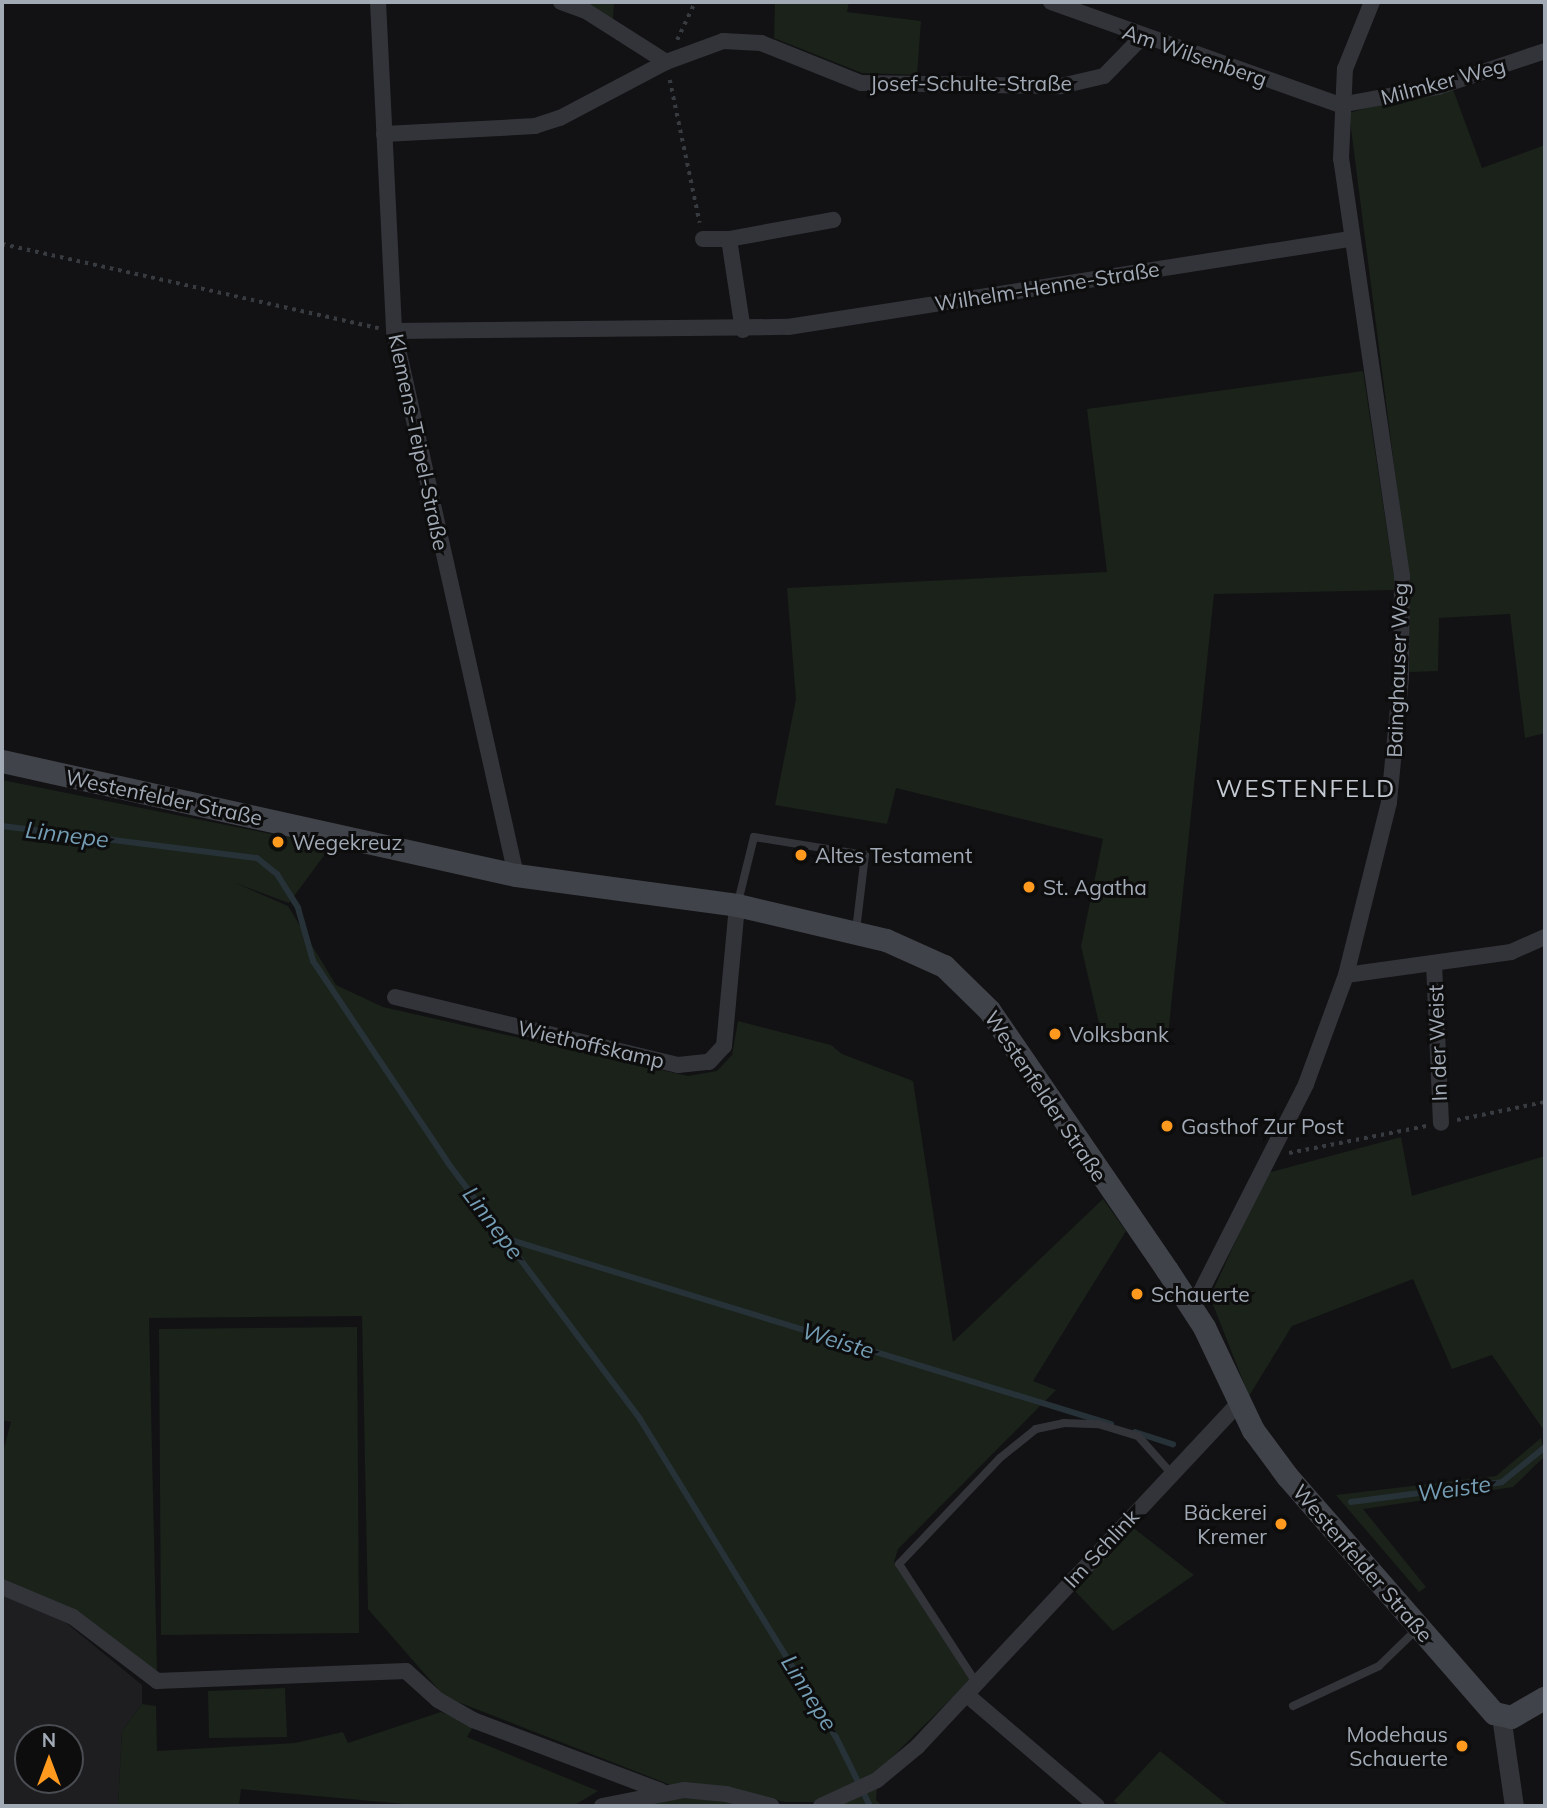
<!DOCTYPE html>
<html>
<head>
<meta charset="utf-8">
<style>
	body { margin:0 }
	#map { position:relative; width:1547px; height:1808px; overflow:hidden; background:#121214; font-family:Mulish,sans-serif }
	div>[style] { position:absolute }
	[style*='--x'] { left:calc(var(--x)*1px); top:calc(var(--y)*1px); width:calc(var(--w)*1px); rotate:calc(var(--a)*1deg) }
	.built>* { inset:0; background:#1e1e21 }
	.green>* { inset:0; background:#1a221a }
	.stream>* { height:6px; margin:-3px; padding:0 3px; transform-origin:3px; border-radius:3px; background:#273238 }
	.path>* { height:3.5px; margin-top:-1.75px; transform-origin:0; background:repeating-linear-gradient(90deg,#383b40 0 3.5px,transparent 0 8.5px) }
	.service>* { height:8px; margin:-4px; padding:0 4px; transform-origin:4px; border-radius:4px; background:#323439 }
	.minor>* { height:16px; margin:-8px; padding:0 8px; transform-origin:8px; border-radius:8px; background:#323439 }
	.tertiary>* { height:19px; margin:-9.5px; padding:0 9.5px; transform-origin:9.5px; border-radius:9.5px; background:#323439 }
	.secondary>* { height:23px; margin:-11.5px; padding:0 11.5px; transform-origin:11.5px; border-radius:11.5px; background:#404349 }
	.dots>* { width:19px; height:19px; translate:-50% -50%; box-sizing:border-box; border:4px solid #0d0d0e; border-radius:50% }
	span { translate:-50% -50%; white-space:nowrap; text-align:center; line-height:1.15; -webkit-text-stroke:6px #0d0d0e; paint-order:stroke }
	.street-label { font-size:21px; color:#a2aab6 }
	.poi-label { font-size:21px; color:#a2aab6 }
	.left { translate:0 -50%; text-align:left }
	.right { translate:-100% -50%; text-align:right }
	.water-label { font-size:23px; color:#759eb5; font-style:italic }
	.quarter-label { font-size:24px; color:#c3c8d1; letter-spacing:2px }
	.frame { position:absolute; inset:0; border:4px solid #a2aab6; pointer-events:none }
	.north { position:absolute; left:14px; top:1724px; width:70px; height:70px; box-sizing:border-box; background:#0d0d0e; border:2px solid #494c51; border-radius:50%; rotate:0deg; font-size:19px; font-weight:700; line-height:28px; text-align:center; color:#a2aab6 }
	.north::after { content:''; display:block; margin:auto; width:24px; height:32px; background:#ff9a1e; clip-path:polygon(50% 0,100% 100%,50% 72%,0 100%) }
</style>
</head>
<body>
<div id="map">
	<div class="built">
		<div style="clip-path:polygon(evenodd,2px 1594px,64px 1621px,142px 1685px,142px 1704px,122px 1731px,118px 1806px,2px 1806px,2px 1594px,28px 1738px,70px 1738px,70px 1780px,28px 1780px,28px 1738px)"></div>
	</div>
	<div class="green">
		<div style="clip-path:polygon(579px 2px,614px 2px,613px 19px,589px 6px)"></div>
		<div style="clip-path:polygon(775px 2px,849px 2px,847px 12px,921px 21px,917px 75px,862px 73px,774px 38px)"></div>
		<div style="clip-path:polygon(1451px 84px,1482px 168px,1545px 145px,1545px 733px,1525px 738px,1510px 614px,1439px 618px,1438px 671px,1409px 672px,1410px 590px,1349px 113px)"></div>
		<div style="clip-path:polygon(1363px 371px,1396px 590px,1214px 594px,1167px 1045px,1101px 1032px,1081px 946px,1103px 839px,896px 788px,887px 824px,775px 805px,796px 699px,787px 588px,1107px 572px,1087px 409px)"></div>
		<div style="clip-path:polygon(2px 780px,331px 846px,289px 903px,235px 883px,288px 906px,336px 985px,383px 1007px,688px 1076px,717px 1071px,732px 1055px,738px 1021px,831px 1045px,842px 1054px,913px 1081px,953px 1342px,1103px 1199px,1126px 1231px,1033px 1381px,1056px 1390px,898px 1549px,894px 1562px,971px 1679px,873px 1776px,842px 1795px,814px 1802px,785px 1802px,713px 1786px,673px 1786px,445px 1697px,368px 1609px,362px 1316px,149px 1318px,157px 1671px,2px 1581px,2px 1455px,11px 1422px,2px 1420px)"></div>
		<div style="clip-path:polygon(1401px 1137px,1412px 1196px,1545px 1156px,1545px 1432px,1492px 1355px,1452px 1369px,1413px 1279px,1292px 1326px,1249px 1396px,1210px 1297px,1267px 1173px)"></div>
		<div style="clip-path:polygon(357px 1327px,359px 1633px,161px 1635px,159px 1329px)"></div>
		<div style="clip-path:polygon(1541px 1438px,1545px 1456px,1513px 1487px,1363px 1509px,1426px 1587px,1419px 1592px,1336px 1495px,1496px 1476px)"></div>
		<div style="clip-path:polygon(1131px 1526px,1194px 1575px,1113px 1631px,1073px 1589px)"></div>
		<div style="clip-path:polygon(285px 1688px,287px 1737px,209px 1738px,208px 1691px)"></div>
		<div style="clip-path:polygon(142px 1704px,156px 1706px,157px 1751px,295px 1743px,343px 1732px,348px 1743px,441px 1712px,474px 1725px,467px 1737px,598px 1791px,573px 1806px,426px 1806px,241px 1789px,239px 1806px,118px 1806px,122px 1731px)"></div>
		<div style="clip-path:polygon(1160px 1751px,1229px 1806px,1120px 1806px,1114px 1801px)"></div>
		<div style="clip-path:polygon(877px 1786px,876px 1800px,883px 1806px,840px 1806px)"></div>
		<div style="clip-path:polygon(689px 1796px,748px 1806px,619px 1806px)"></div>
	</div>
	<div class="stream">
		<div style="--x:2;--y:826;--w:257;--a:7.2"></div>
		<div style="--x:257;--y:858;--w:26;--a:39"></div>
		<div style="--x:277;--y:874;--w:40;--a:58"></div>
		<div style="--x:298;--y:908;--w:55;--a:74.2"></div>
		<div style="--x:313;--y:961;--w:243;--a:56.2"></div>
		<div style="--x:448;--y:1163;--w:320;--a:53.1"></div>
		<div style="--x:640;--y:1419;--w:374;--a:58.4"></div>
		<div style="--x:836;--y:1737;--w:77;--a:63.8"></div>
		<div style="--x:504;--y:1238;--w:635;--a:17.04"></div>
		<div style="--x:1135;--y:1432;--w:40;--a:18"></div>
		<div style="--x:1351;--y:1502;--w:152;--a:-7.5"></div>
		<div style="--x:1502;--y:1482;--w:55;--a:-39.1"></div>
	</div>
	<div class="path">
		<div style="--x:1542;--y:2;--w:4;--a:34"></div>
		<div style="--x:677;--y:40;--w:42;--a:-64.7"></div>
		<div style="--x:670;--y:80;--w:146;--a:78.2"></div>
		<div style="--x:2;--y:244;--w:386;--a:12.6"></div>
		<div style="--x:1457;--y:1120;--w:90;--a:-11.6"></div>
		<div style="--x:1289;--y:1153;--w:140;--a:-11.1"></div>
	</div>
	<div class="service">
		<div style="--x:738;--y:902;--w:67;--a:-76.2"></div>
		<div style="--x:754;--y:837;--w:112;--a:9.2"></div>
		<div style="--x:865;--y:855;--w:76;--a:96.8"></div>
		<div style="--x:977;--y:1684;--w:143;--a:-123"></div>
		<div style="--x:899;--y:1564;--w:146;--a:-46.4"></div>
		<div style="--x:1000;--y:1458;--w:46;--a:-38.9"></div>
		<div style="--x:1036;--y:1429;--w:29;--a:-12"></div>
		<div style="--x:1064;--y:1423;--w:34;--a:2"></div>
		<div style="--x:1098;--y:1424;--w:42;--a:16.7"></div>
		<div style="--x:1138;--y:1436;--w:50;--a:48.3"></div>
		<div style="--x:1293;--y:1706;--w:95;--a:-24.9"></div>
		<div style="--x:1379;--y:1666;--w:54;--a:-44.3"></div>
	</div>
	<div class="minor">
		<div style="--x:378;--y:2;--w:329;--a:87.2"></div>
		<div style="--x:394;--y:331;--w:558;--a:77.36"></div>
		<div style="--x:561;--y:2;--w:27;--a:20"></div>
		<div style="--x:586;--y:11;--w:95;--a:32.5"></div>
		<div style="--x:1051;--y:2;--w:307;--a:19.6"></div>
		<div style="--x:1340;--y:105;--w:100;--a:-10.4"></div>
		<div style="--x:1438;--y:87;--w:113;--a:-18.6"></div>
		<div style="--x:384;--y:134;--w:151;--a:-3"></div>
		<div style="--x:535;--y:126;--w:26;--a:-18"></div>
		<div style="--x:560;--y:118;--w:120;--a:-27.8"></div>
		<div style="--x:666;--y:62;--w:61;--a:-20.2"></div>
		<div style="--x:723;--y:41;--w:38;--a:3"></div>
		<div style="--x:761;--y:43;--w:108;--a:21.8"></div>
		<div style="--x:861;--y:83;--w:200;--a:0.9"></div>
		<div style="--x:1061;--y:86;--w:44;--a:-13.1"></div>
		<div style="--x:1104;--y:76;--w:54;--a:-45.7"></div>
		<div style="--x:703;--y:239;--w:26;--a:0"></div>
		<div style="--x:729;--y:239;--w:92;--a:81.3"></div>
		<div style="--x:729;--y:239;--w:106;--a:-10.4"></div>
		<div style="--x:394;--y:331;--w:394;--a:-0.6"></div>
		<div style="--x:788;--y:327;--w:569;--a:-8.9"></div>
		<div style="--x:1434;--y:963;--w:160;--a:87.5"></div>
		<div style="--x:1346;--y:975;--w:167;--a:-7.9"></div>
		<div style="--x:1511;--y:952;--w:37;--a:-24"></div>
		<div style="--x:395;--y:997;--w:291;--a:13.5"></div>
		<div style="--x:678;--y:1065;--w:31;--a:-6"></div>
		<div style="--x:709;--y:1062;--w:22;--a:-47"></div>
		<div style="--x:724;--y:1046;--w:142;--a:-84.7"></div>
		<div style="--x:1192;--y:1309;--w:252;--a:-63.1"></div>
		<div style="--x:1306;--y:1084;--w:116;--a:-69.8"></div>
		<div style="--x:1346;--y:975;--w:178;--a:-76"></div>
		<div style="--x:1389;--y:802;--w:126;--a:-84.5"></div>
		<div style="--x:1401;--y:677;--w:101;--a:-89.4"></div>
		<div style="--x:1402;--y:576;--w:421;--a:-98.3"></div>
		<div style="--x:1341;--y:159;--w:90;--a:-87.5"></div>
		<div style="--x:1345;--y:69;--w:72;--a:-68.1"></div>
		<div style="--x:2;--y:1587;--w:77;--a:22.9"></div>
		<div style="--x:73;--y:1617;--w:106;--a:37.3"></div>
		<div style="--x:157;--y:1681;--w:249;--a:-2.3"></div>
		<div style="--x:406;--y:1671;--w:43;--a:42.2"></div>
		<div style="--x:438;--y:1700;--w:40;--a:29.7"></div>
		<div style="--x:473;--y:1720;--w:201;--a:20.7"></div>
		<div style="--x:967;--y:1695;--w:171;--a:40.5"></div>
		<div style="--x:602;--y:1806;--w:84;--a:-11"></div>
		<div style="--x:684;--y:1790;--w:42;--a:5.4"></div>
		<div style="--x:726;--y:1794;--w:47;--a:14.9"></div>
		<div style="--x:821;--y:1806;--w:62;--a:-24.9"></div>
		<div style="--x:877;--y:1780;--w:52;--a:-39.5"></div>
		<div style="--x:917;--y:1747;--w:470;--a:-46.9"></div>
	</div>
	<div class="tertiary">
		<div style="--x:1501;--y:1716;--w:91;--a:81.8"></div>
	</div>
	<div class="secondary">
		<div style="--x:2;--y:761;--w:526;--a:12.51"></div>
		<div style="--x:516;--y:875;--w:223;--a:7.7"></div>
		<div style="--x:737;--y:905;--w:153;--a:13.2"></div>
		<div style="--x:886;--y:940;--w:64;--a:24.1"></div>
		<div style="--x:944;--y:966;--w:63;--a:44.4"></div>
		<div style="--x:989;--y:1010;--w:315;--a:55.6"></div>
		<div style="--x:1167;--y:1270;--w:68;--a:57"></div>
		<div style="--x:1204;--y:1327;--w:114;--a:64.6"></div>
		<div style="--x:1253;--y:1430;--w:57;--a:53.5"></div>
		<div style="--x:1287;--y:1476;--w:315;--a:48.9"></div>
		<div style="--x:1494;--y:1713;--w:17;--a:13"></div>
		<div style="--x:1511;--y:1717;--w:39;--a:-30"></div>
	</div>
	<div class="dots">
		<div style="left:278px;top:842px;background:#ff9a1e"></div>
		<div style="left:801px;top:855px;background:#ff9a1e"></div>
		<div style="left:1029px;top:887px;background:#ff9a1e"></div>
		<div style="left:1055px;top:1034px;background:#ff9a1e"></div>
		<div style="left:1167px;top:1126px;background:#ff9a1e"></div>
		<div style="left:1137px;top:1294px;background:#ff9a1e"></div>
		<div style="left:1281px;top:1524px;background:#ff9a1e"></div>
		<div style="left:1462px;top:1746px;background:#ff9a1e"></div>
	</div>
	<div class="street-label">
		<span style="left:1195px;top:55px;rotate:19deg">Am Wilsenberg</span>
		<span style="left:1443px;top:81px;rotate:-15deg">Milmker Weg</span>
		<span style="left:971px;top:83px">Josef-Schulte-Straße</span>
		<span style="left:1047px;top:286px;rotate:-9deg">Wilhelm-Henne-Straße</span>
		<span style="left:419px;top:442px;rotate:78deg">Klemens-Teipel-Straße</span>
		<span style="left:1397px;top:670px;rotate:-88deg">Bainghauser Weg</span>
		<span style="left:164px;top:797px;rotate:12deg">Westenfelder Straße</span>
		<span style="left:1437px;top:1043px;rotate:-92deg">In der Weist</span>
		<span style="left:591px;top:1044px;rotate:13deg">Wiethoffskamp</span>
		<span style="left:1046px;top:1096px;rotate:56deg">Westenfelder Straße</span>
		<span style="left:1101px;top:1548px;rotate:-47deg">Im Schlink</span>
		<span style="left:1363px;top:1563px;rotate:49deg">Westenfelder Straße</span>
	</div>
	<div class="poi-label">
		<span class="left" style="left:292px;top:842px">Wegekreuz</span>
		<span class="left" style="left:815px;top:855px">Altes Testament</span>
		<span class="left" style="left:1043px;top:887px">St. Agatha</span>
		<span class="left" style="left:1069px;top:1034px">Volksbank</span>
		<span class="left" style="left:1181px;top:1126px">Gasthof Zur Post</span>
		<span class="left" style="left:1151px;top:1294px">Schauerte</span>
		<span class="right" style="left:1267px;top:1524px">Bäckerei<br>Kremer</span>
		<span class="right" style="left:1448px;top:1746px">Modehaus<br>Schauerte</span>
	</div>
	<div class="water-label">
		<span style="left:67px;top:835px;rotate:7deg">Linnepe</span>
		<span style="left:493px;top:1223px;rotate:53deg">Linnepe</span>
		<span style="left:838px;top:1341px;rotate:17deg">Weiste</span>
		<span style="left:1454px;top:1489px;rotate:-8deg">Weiste</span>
		<span style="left:809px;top:1693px;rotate:58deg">Linnepe</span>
	</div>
	<div class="quarter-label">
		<span style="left:1306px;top:789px">WESTENFELD</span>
	</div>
	<div class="frame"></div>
	<div class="north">N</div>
</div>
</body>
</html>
